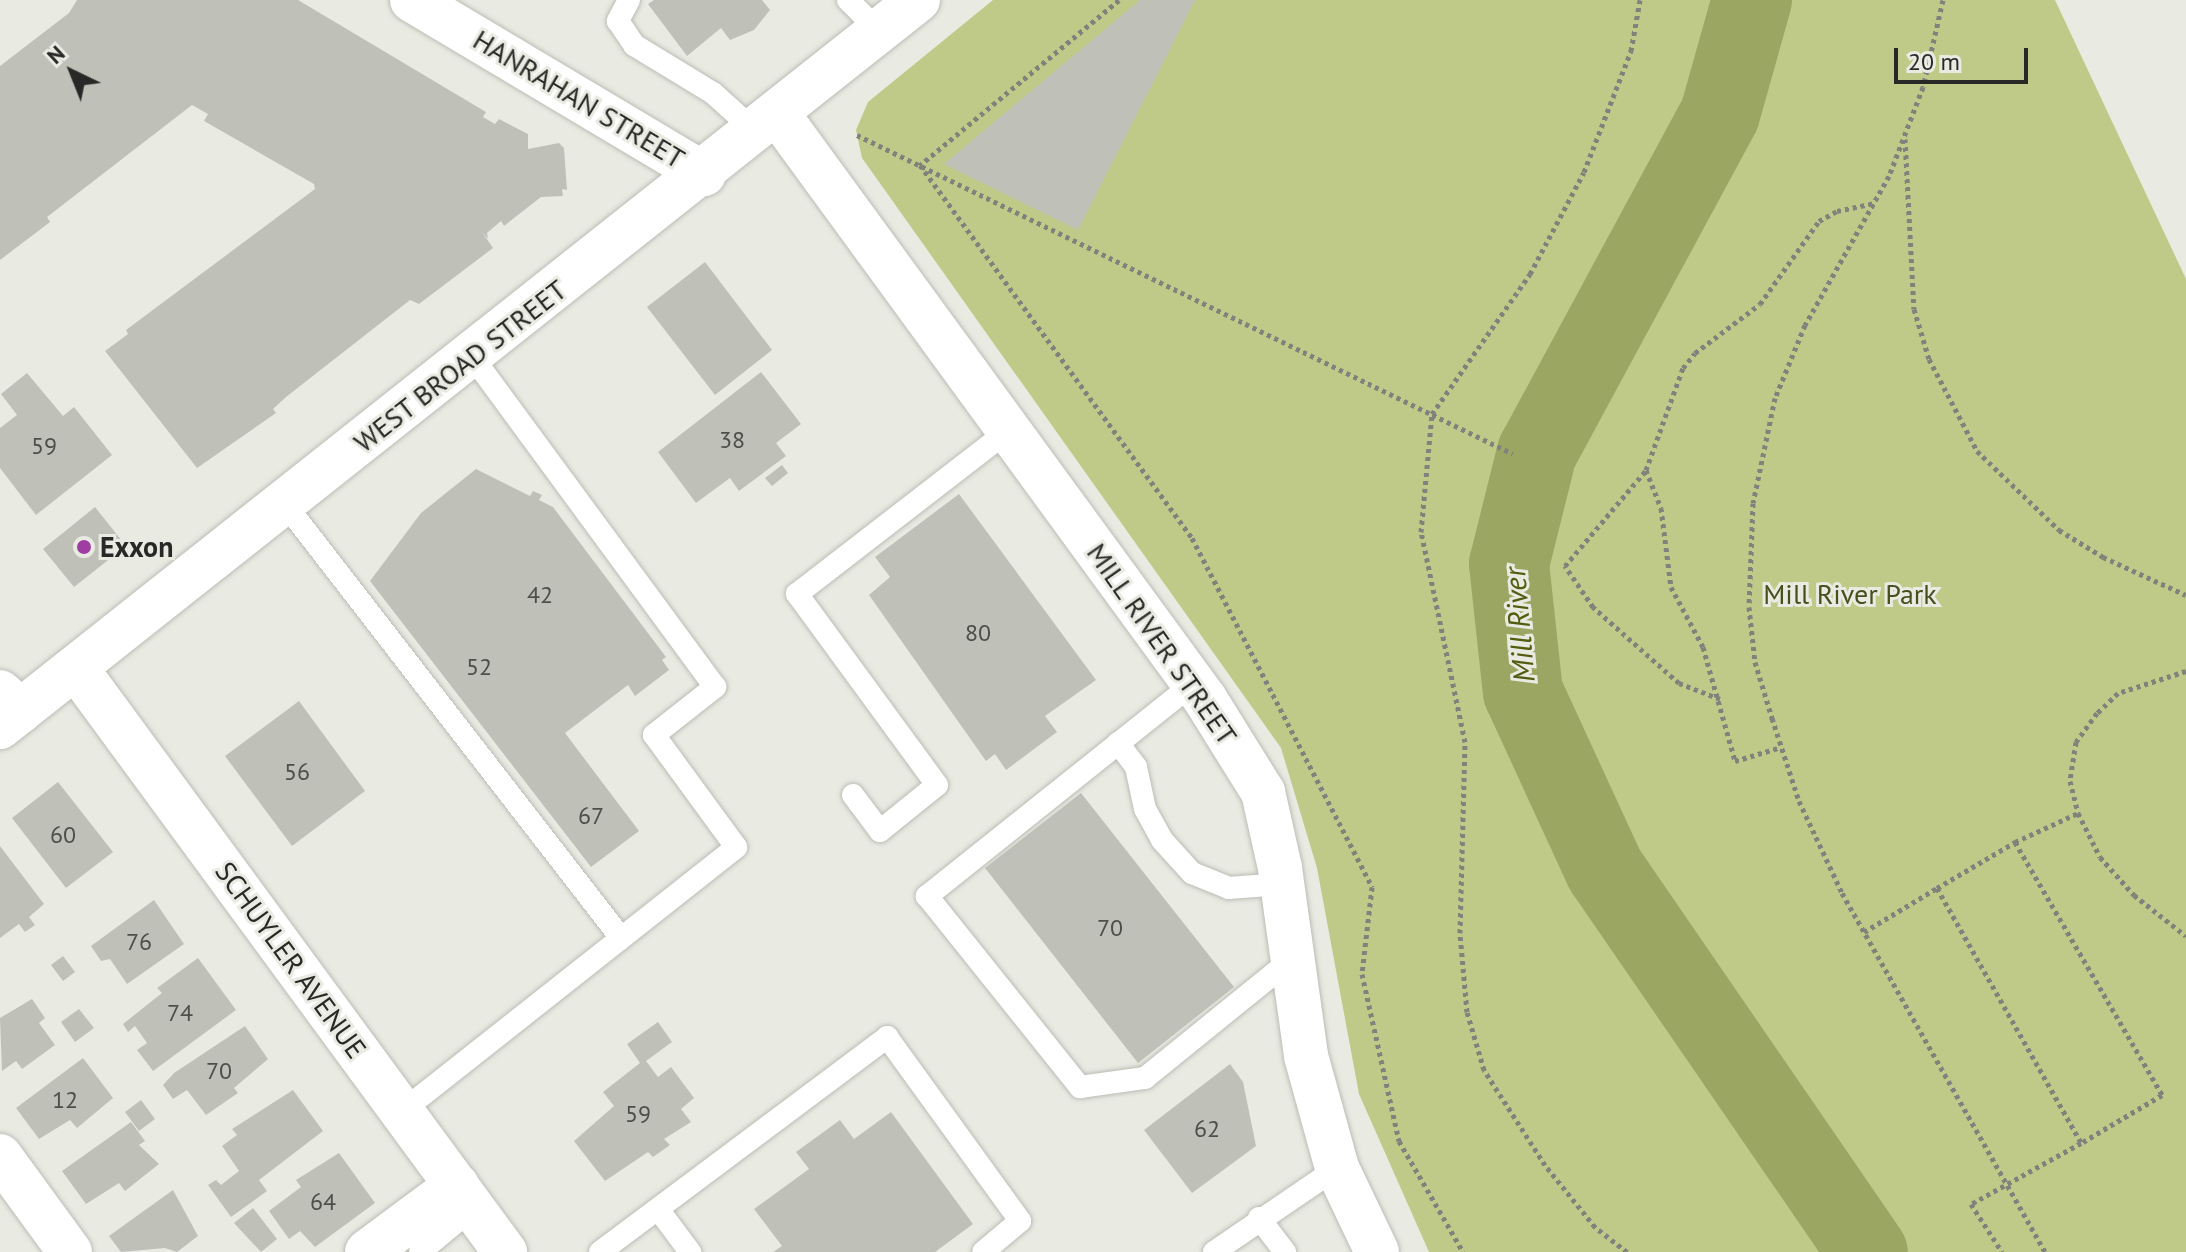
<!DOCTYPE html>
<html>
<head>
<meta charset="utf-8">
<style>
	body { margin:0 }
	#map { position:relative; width:2186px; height:1252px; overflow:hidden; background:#e9ebe3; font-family:"PT Sans",sans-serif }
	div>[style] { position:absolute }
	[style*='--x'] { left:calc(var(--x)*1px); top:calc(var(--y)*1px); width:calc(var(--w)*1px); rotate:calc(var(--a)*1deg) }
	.green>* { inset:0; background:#bfca88 }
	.river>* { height:80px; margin:-40px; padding:0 40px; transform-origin:40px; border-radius:40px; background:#9ca663 }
	.building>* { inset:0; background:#bfc1b9 }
	.path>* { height:5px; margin-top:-2.5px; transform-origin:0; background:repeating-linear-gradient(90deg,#80827c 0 4px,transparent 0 8px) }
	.roads { filter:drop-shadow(0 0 2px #bbbdb5) drop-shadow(0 0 2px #bbbdb5) }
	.lane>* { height:22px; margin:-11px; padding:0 11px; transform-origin:11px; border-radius:11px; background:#fff }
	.street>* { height:44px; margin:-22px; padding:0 22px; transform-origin:22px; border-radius:22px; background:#fff }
	.secondary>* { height:44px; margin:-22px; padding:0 22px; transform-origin:22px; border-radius:22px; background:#fff }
	.dots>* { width:22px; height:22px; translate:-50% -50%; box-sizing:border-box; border:4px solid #e9ebe3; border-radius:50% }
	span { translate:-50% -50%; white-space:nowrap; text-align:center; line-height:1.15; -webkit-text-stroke:6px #e9ebe3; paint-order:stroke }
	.number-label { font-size:24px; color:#4e4f4b }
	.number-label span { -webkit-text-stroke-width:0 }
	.street-label { font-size:28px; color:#282926 }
	.poi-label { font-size:28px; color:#282926; font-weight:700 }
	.left { translate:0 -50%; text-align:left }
	.park-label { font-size:28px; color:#484f1d }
	.water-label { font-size:30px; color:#545c0f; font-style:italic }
	.north { position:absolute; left:32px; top:32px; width:80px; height:80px; -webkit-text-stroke:6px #e9ebe3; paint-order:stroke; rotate:317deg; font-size:22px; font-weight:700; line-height:32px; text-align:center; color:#282926 }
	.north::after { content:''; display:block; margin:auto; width:28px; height:36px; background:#282926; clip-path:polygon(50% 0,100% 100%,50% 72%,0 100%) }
	.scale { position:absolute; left:1894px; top:48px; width:134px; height:36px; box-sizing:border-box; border:4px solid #282926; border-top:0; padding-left:10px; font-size:24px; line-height:28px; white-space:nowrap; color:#282926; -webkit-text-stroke:6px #e9ebe3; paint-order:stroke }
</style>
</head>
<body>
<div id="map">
	<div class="green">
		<div style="clip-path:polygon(993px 0,2055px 0,2186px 279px,2186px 1252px,1429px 1252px,1359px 1094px,1317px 868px,1281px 748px,862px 158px,856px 130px,868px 102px)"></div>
	</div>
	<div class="river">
		<div style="--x:1752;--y:0;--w:118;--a:105.7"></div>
		<div style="--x:1720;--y:114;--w:384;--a:118.4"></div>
		<div style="--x:1537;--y:452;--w:115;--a:104"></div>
		<div style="--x:1509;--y:564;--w:129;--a:83.8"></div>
		<div style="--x:1523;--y:692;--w:196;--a:65.3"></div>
		<div style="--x:1605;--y:870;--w:464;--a:55.5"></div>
	</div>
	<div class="building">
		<div style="clip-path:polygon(77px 0,298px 0,486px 112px,483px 117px,495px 124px,499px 119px,528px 134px,528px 149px,559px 143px,564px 148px,567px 190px,562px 189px,563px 196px,541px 197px,504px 226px,501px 221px,487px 233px,488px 239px,482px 232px,493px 248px,419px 304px,410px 300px,286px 397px,273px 409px,276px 413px,197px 468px,105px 351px,128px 334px,126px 330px,315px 189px,314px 184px,204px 121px,208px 114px,192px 105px,47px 217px,50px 222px,0 260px,0 66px,69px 13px)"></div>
		<div style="clip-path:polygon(654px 0,762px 0,770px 10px,754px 30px,730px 40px,721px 28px,687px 56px,648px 4px)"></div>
		<div style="clip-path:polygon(1140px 0,1195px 0,1078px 230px,944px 164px)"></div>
		<div style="clip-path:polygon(705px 262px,772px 350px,715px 395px,647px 307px)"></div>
		<div style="clip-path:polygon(761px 372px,801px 424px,776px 443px,786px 456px,739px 491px,730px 478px,696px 503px,658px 452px)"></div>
		<div style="clip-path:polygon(27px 373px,63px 416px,74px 407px,112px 455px,36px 515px,0 468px,0 428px,17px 415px,1px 394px)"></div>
		<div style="clip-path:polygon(782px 465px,788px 473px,772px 486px,765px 478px)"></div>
		<div style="clip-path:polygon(476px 469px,530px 496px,533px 491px,542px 495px,539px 500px,553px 507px,666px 657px,662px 660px,669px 670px,635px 696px,628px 685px,565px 733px,639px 831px,591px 867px,370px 581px,421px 513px)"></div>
		<div style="clip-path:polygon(959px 494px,1096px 680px,1045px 716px,1057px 732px,1006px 770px,995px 754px,986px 761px,869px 595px,890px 577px,875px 557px)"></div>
		<div style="clip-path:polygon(95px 507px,126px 546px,74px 587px,43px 549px)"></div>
		<div style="clip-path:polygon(299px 701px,365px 791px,292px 846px,225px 756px)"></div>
		<div style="clip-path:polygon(58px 782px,113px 852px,66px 888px,12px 818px)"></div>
		<div style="clip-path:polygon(1081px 793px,1234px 987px,1138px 1063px,985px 868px)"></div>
		<div style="clip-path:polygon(0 846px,44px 904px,29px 917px,35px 925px,25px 932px,19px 924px,0 938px)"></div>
		<div style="clip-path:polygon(154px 900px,184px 944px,127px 984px,110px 959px,101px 961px,91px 946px)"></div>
		<div style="clip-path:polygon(63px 956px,75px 972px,63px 981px,51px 965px)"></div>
		<div style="clip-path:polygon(198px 958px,236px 1010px,153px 1071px,137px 1050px,147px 1043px,135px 1026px,128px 1032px,123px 1024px,162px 993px,157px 988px)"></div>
		<div style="clip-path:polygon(32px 999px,45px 1018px,39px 1023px,55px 1045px,22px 1069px,16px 1061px,2px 1071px,0 1018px)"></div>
		<div style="clip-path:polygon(79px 1009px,94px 1028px,75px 1042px,61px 1022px)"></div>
		<div style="clip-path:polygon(658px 1022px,672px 1042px,646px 1061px,658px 1077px,671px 1067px,694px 1098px,681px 1109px,691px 1122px,664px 1139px,670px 1145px,653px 1157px,648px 1152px,605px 1181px,574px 1141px,614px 1106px,603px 1092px,640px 1063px,627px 1044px)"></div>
		<div style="clip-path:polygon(245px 1026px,268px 1059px,234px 1088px,238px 1093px,206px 1115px,187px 1090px,173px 1099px,163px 1085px,174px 1073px)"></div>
		<div style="clip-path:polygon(83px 1058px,113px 1098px,77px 1128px,70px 1120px,39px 1139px,16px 1108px)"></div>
		<div style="clip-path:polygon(1230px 1064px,1243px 1082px,1256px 1146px,1192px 1193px,1144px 1130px)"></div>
		<div style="clip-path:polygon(293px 1090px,323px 1131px,259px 1180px,267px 1191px,231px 1217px,208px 1185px,216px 1180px,221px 1185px,239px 1171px,222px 1146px,237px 1135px,232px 1129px)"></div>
		<div style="clip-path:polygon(141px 1100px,155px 1119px,139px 1131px,125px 1112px)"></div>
		<div style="clip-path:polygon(891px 1112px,973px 1224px,935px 1252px,773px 1252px,782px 1246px,754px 1209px,809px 1169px,796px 1152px,840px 1120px,854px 1139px)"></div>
		<div style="clip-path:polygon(131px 1122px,145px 1141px,139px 1145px,159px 1164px,125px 1191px,119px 1183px,86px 1204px,62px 1171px)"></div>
		<div style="clip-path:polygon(339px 1153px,375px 1203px,315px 1247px,300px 1231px,289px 1239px,269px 1211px,301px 1187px,296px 1180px)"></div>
		<div style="clip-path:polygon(173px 1190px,198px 1236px,177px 1252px,165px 1248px,121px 1252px,109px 1236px)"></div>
		<div style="clip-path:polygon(253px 1208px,277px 1239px,261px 1252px,234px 1223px)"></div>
	</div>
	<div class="path">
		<div style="--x:1119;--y:0;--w:259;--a:140.3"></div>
		<div style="--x:920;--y:165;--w:462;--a:53.9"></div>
		<div style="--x:1192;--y:538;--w:393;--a:62.7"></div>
		<div style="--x:1372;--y:887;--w:88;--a:96.6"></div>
		<div style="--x:1362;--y:974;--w:171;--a:77.5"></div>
		<div style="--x:1399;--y:1141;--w:128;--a:60"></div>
		<div style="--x:1943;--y:0;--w:89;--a:102.9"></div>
		<div style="--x:1923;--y:87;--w:95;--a:110.9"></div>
		<div style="--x:1889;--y:176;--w:171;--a:119.4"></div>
		<div style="--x:1805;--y:325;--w:79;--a:112.3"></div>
		<div style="--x:1775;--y:398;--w:107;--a:101.8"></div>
		<div style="--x:1753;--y:503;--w:104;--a:92.2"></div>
		<div style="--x:1749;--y:607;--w:55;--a:83.8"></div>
		<div style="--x:1755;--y:662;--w:59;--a:73.1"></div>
		<div style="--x:1772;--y:718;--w:87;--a:72"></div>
		<div style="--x:1799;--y:801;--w:102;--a:64.9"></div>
		<div style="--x:1842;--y:893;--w:412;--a:60.5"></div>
		<div style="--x:857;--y:135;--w:729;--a:25.93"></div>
		<div style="--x:1905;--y:139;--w:170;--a:87"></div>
		<div style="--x:1914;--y:309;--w:52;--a:73.3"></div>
		<div style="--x:1929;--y:359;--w:104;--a:62.4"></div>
		<div style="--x:1977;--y:451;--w:114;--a:43.9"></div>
		<div style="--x:2059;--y:530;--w:52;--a:31.5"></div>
		<div style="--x:2103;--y:557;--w:91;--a:24.6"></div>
		<div style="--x:1646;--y:470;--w:41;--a:68.5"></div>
		<div style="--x:1661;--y:508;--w:80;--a:82.8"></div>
		<div style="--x:1671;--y:587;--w:68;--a:61.9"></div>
		<div style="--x:1703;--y:647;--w:118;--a:74.3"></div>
		<div style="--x:1735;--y:761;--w:48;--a:-16.9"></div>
		<div style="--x:2186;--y:671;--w:71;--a:162.1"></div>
		<div style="--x:2118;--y:693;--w:29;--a:136"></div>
		<div style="--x:2097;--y:713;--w:36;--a:126"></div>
		<div style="--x:2076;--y:742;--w:39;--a:99"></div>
		<div style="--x:2070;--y:781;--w:33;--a:76"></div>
		<div style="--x:2078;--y:813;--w:49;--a:63.4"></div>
		<div style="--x:2100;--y:857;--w:51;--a:48.2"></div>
		<div style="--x:2134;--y:895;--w:66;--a:38.3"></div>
		<div style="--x:1720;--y:699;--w:44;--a:-158.7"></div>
		<div style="--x:1679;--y:683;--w:115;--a:-138.5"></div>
		<div style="--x:1593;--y:607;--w:50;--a:-124.3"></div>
		<div style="--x:1565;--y:566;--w:126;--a:-49.8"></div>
		<div style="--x:1646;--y:470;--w:109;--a:-70.1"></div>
		<div style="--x:1683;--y:368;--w:19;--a:-51"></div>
		<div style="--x:1695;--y:353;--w:81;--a:-37"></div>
		<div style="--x:1760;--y:304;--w:102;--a:-54.6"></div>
		<div style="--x:1819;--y:221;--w:21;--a:-29"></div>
		<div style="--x:1837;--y:211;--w:38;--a:-12"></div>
		<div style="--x:2015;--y:842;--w:69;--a:-24.7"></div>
		<div style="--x:1937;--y:888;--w:91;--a:-30.5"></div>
		<div style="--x:2015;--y:842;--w:293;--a:59.8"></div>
		<div style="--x:2162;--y:1095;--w:94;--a:149.3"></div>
		<div style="--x:1864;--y:932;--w:85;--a:-31.1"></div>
		<div style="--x:1937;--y:888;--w:293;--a:60.5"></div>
		<div style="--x:2081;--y:1143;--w:126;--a:151"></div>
		<div style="--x:1971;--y:1204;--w:57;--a:57.1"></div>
		<div style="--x:1627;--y:1252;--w:41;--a:-142"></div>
		<div style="--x:1595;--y:1227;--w:80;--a:-128.9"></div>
		<div style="--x:1545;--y:1165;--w:113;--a:-122.7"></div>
		<div style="--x:1484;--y:1070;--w:60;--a:-106.3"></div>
		<div style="--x:1467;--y:1012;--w:79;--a:-95.1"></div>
		<div style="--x:1460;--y:933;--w:191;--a:-88.5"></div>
		<div style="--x:1465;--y:742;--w:215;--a:-101.8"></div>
		<div style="--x:1421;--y:532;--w:119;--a:-84.7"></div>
		<div style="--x:1432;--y:414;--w:171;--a:-55"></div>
		<div style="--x:1530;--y:274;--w:115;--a:-62.1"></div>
		<div style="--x:1584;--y:172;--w:130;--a:-68.8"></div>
		<div style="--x:1631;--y:51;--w:52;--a:-80"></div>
	</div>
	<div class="roads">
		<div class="lane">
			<div style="--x:629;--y:0;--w:24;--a:118"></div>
			<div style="--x:618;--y:21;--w:29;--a:56"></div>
			<div style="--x:634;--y:45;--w:92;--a:31.3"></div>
			<div style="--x:713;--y:93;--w:57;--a:42.1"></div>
			<div style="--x:848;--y:0;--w:44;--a:45"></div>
			<div style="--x:285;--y:504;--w:549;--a:52.25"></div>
			<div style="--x:1194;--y:683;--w:342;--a:141.4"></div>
			<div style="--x:927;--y:896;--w:245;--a:51.3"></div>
			<div style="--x:1080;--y:1087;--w:66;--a:-7.9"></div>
			<div style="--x:1145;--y:1078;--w:189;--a:-39"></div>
			<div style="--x:1118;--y:743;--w:30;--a:53"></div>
			<div style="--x:1136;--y:767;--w:43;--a:77.9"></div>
			<div style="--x:1145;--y:809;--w:35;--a:61"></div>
			<div style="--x:1162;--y:840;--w:45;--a:47.7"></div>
			<div style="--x:1192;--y:873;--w:40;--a:22"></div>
			<div style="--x:1229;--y:888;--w:53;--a:-4.3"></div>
			<div style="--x:853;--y:795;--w:45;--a:53.1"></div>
			<div style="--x:880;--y:831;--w:73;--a:-38.9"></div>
			<div style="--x:937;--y:785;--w:237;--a:-126.2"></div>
			<div style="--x:797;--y:594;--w:267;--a:-37.7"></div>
			<div style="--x:401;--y:1112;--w:427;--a:-38.3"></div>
			<div style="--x:736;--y:847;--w:139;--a:-126.2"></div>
			<div style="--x:654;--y:735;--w:78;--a:-38.2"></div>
			<div style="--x:715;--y:687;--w:411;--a:-126.3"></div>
			<div style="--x:658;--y:1209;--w:54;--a:53.3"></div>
			<div style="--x:1259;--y:1218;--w:43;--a:52.6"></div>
			<div style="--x:420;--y:1252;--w:69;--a:-39.7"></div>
			<div style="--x:600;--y:1252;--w:359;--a:-36.8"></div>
			<div style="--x:887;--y:1037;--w:227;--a:54.1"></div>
			<div style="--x:1020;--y:1221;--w:48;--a:140"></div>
			<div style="--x:1214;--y:1252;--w:149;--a:-34.3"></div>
		</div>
		<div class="street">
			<div style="--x:412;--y:0;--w:340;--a:30.8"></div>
			<div style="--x:76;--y:668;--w:725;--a:53.7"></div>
			<div style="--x:0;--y:692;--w:28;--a:42"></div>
			<div style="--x:0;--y:1156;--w:119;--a:53.9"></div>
			<div style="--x:367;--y:1252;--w:112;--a:-36.7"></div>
		</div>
		<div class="secondary">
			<div style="--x:777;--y:113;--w:726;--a:53.86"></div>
			<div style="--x:1205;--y:699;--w:110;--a:58.1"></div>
			<div style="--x:1263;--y:792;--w:78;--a:77.4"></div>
			<div style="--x:1280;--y:868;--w:190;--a:82.1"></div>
			<div style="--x:1306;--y:1056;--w:116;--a:74.5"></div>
			<div style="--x:1337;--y:1168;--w:93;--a:64.5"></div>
			<div style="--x:0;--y:727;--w:1171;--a:-38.38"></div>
		</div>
	</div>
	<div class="dots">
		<div style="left:84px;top:547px;background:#9f3da3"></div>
	</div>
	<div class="number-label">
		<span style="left:732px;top:440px">38</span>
		<span style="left:44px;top:446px">59</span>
		<span style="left:540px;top:595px">42</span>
		<span style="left:978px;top:633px">80</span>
		<span style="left:479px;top:667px">52</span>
		<span style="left:297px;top:772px">56</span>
		<span style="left:591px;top:816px">67</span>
		<span style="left:63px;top:835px">60</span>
		<span style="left:1110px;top:928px">70</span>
		<span style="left:139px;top:942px">76</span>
		<span style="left:180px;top:1013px">74</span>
		<span style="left:219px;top:1071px">70</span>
		<span style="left:65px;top:1100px">12</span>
		<span style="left:638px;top:1114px">59</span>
		<span style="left:1207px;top:1129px">62</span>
		<span style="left:323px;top:1202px">64</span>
	</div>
	<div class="street-label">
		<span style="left:579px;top:99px;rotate:31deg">HANRAHAN STREET</span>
		<span style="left:460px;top:366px;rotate:-38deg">WEST BROAD STREET</span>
		<span style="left:1162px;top:644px;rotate:55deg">MILL RIVER STREET</span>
		<span style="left:291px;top:960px;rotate:54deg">SCHUYLER AVENUE</span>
	</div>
	<div class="poi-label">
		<span class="left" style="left:100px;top:547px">Exxon</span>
	</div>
	<div class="park-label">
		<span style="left:1850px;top:594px">Mill River Park</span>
	</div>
	<div class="water-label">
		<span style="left:1519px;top:625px;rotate:-95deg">Mill River</span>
	</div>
	<div class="north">N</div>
	<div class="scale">20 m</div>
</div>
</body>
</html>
